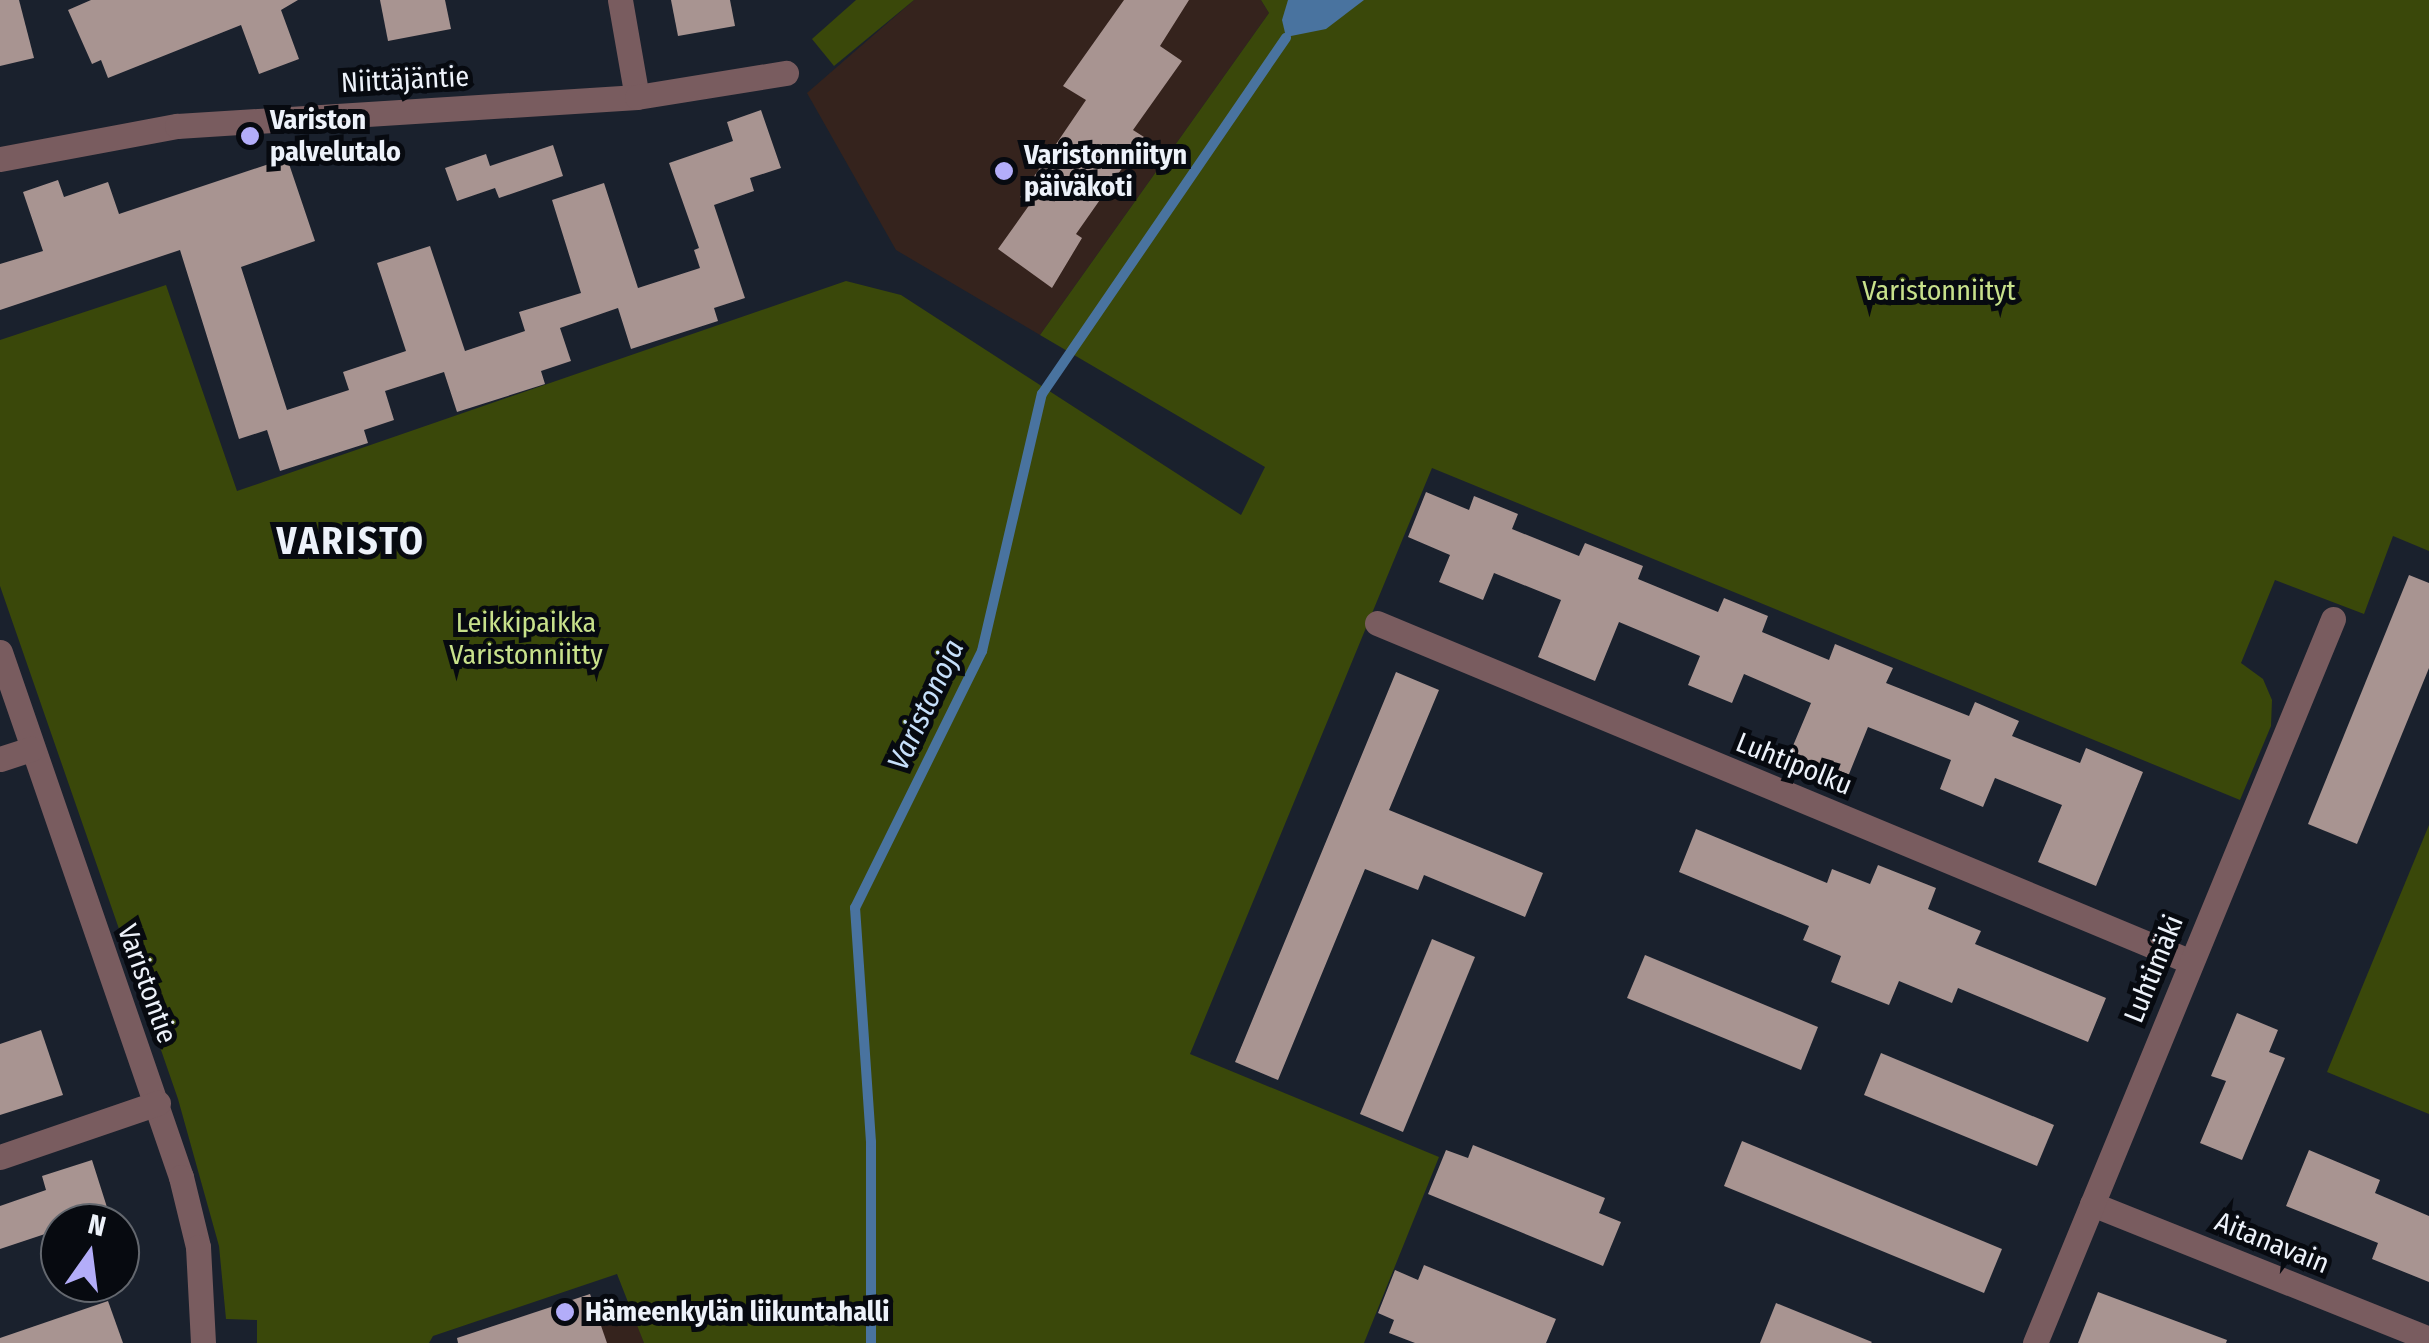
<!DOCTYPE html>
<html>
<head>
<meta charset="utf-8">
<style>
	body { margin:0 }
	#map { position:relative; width:2429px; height:1343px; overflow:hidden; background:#1a212d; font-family:"Fira Sans Condensed",sans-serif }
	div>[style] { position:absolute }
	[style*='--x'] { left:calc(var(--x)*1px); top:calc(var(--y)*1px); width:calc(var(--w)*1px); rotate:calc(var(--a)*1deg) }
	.education>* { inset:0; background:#35231d }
	.green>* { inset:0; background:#3a480a }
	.water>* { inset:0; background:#49739f }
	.stream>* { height:10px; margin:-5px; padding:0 5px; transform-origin:5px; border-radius:5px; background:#49739f }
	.building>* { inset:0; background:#a89491 }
	.minor>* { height:25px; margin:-12.5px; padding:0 12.5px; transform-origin:12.5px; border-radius:12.5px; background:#795c5f }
	.dots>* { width:28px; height:28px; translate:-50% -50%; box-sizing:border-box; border:5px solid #070a10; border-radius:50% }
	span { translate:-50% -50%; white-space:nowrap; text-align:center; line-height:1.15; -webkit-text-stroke:10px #070a10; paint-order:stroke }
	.street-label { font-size:28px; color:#edf2fa }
	.poi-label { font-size:28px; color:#edf2fa; font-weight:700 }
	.left { translate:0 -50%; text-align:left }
	.park-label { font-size:28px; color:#c8e18b }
	.water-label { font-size:30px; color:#c7e0fb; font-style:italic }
	.district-label { font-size:38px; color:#edf2fa; font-weight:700; letter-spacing:2.5px }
	.north { position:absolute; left:40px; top:1203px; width:100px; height:100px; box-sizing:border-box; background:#070a10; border:2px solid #63676e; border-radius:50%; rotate:14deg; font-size:28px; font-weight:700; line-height:40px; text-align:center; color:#edf2fa }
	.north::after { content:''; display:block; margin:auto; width:35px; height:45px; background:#b3adf9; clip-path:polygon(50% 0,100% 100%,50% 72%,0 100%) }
</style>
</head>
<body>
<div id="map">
	<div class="education">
		<div style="clip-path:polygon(914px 0,1261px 0,1269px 13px,1040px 335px,896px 250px,807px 93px)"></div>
		<div style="clip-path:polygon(630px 1304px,644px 1343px,485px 1343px)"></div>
	</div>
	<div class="green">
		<div style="clip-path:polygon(856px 0,914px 0,834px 66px,812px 39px)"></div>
		<div style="clip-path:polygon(1261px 0,2429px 0,2429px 551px,2393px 536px,2364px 614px,2275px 580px,2241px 663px,2263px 679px,2272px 700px,2271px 726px,2240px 800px,1432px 468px,1190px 1054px,1439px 1157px,1364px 1343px,644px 1343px,617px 1274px,433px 1336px,429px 1343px,257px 1343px,257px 1320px,226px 1319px,219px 1246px,178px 1099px,0 586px,0 340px,166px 285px,237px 491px,846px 281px,901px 295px,1241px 515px,1265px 467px,1040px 335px,1269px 13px)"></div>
		<div style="clip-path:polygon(2429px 825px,2429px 1114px,2327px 1072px)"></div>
	</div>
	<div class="water">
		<div style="clip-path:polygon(1288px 0,1364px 0,1326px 29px,1286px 37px,1282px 20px)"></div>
	</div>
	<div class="stream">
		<div style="--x:871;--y:1343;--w:201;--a:-90"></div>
		<div style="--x:871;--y:1142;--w:235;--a:-93.9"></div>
		<div style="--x:855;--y:908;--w:287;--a:-63.7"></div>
		<div style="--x:982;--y:651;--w:264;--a:-76.9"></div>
		<div style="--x:1042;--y:394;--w:432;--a:-55.6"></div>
	</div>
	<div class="building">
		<div style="clip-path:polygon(0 0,19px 0,34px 58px,0 66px)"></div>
		<div style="clip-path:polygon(91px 0,298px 0,281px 10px,299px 59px,259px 74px,241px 25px,108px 78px,101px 60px,92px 64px,68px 10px)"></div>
		<div style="clip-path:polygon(380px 0,445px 0,451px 29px,388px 41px)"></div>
		<div style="clip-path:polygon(671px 0,730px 0,735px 26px,678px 36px)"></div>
		<div style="clip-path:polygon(1124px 0,1189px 0,1160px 46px,1182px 61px,1133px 130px,1144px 137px,1076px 234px,1082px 238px,1052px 288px,998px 249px,1030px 204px,1020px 197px,1086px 100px,1063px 86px)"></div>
		<div style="clip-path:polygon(761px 110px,781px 168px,750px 178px,754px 191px,714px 205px,745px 298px,714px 308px,718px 321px,631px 349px,618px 308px,560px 328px,571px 361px,541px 371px,545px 384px,457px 412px,444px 372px,385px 391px,394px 420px,364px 430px,368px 443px,280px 471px,267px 430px,239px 439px,180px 250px,0 310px,0 264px,43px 251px,23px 192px,58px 180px,64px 197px,108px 182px,119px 214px,287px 158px,315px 241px,241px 267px,287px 410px,349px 390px,343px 372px,406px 351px,377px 263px,430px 246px,465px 351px,525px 331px,519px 312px,581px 293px,552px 200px,604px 183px,638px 288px,700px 268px,694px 250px,699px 248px,669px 163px,733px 141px,727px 122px)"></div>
		<div style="clip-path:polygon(553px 145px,563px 176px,499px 198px,495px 188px,457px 201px,445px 168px,486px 154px,490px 166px)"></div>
		<div style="clip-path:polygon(1426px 492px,1469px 510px,1474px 496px,1518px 514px,1512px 529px,1579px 556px,1585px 543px,1643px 566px,1638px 579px,1718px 612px,1724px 598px,1768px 616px,1762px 632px,1829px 660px,1835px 644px,1893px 668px,1886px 683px,1969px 716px,1975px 702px,2019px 721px,2012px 736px,2080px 763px,2086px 748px,2143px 772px,2096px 886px,2038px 862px,2062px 805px,1995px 778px,1983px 807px,1940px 789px,1951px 760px,1868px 727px,1845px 784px,1787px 760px,1811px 703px,1744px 674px,1732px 703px,1688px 685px,1700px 656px,1619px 622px,1595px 681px,1538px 657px,1561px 600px,1494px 573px,1483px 600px,1439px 582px,1450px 555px,1408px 537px)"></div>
		<div style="clip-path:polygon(2409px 575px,2429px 583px,2429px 668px,2357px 844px,2308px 824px)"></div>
		<div style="clip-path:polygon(1396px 672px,1439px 690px,1389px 810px,1543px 873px,1525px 917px,1424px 875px,1418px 890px,1365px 869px,1278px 1080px,1235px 1062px)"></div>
		<div style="clip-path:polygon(1696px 829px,1827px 883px,1832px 869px,1870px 884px,1878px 865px,1936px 888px,1928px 909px,1981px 931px,1975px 944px,2106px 998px,2088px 1042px,1958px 988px,1952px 1003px,1899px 981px,1889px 1005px,1831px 982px,1841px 956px,1803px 940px,1809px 926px,1679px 872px)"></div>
		<div style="clip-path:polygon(1432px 939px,1475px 957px,1403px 1132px,1360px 1114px)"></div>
		<div style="clip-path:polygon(1645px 955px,1818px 1027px,1801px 1070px,1627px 998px)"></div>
		<div style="clip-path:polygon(2237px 1013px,2278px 1030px,2269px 1052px,2285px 1058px,2242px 1160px,2200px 1143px,2226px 1081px,2211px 1076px)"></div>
		<div style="clip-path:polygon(41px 1030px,63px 1095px,0 1115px,0 1044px)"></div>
		<div style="clip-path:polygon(1881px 1053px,2054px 1125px,2037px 1166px,1864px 1095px)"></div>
		<div style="clip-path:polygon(1742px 1141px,2002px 1249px,1984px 1293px,1724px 1186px)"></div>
		<div style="clip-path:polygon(1473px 1145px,1605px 1198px,1599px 1213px,1621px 1222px,1603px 1266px,1428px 1194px,1446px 1150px,1468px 1158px)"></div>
		<div style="clip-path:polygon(2309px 1150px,2380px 1180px,2375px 1193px,2429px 1216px,2429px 1282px,2372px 1259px,2378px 1243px,2286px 1206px)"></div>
		<div style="clip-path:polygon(92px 1160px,112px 1223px,60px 1223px,60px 1229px,0 1249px,0 1206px,46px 1190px,42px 1176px)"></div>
		<div style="clip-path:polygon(1424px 1265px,1556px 1319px,1546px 1343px,1415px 1343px,1389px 1333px,1394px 1320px,1378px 1313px,1395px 1270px,1418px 1280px)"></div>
		<div style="clip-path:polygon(2098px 1292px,2227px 1340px,2226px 1343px,2078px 1343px)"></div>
		<div style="clip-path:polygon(590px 1294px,607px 1343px,458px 1343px,457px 1338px)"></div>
		<div style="clip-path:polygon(108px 1301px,123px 1343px,0 1343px,0 1338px)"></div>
		<div style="clip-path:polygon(1776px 1303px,1872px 1342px,1871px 1343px,1760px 1343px)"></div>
	</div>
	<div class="minor">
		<div style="--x:620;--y:0;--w:98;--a:80.1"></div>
		<div style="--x:0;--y:159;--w:180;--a:-10.6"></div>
		<div style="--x:177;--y:126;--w:461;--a:-3.6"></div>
		<div style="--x:637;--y:97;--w:151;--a:-9.2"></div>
		<div style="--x:1377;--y:623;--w:880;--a:22.6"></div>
		<div style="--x:0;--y:652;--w:555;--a:70.98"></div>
		<div style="--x:181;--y:1177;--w:72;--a:76.3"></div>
		<div style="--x:198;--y:1247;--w:96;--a:87"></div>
		<div style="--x:0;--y:759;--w:33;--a:-18"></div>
		<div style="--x:0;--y:1157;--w:167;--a:-18.9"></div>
		<div style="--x:2092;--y:1204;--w:363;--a:21.8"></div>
		<div style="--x:2035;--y:1343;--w:783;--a:-67.63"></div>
	</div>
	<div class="dots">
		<div style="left:250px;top:136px;background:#b3adf9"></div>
		<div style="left:1004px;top:171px;background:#b3adf9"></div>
		<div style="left:565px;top:1312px;background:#b3adf9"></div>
	</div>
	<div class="street-label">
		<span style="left:405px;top:80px;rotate:-3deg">Niittäjäntie</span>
		<span style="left:1794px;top:764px;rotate:22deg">Luhtipolku</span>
		<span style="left:2154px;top:969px;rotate:-68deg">Luhtimäki</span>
		<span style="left:147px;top:984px;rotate:70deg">Varistontie</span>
		<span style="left:2272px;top:1243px;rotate:22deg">Aitanavain</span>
	</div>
	<div class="poi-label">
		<span class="left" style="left:270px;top:136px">Variston<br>palvelutalo</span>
		<span class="left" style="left:1024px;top:171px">Varistonniityn<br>päiväkoti</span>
		<span class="left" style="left:585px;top:1312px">Hämeenkylän liikuntahalli</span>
	</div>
	<div class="park-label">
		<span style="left:1939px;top:291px">Varistonniityt</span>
		<span style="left:526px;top:639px">Leikkipaikka<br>Varistonniitty</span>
	</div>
	<div class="water-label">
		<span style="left:926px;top:705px;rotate:-65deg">Varistonoja</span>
	</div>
	<div class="district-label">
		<span style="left:351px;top:542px">VARISTO</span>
	</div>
	<div class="north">N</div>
</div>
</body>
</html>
